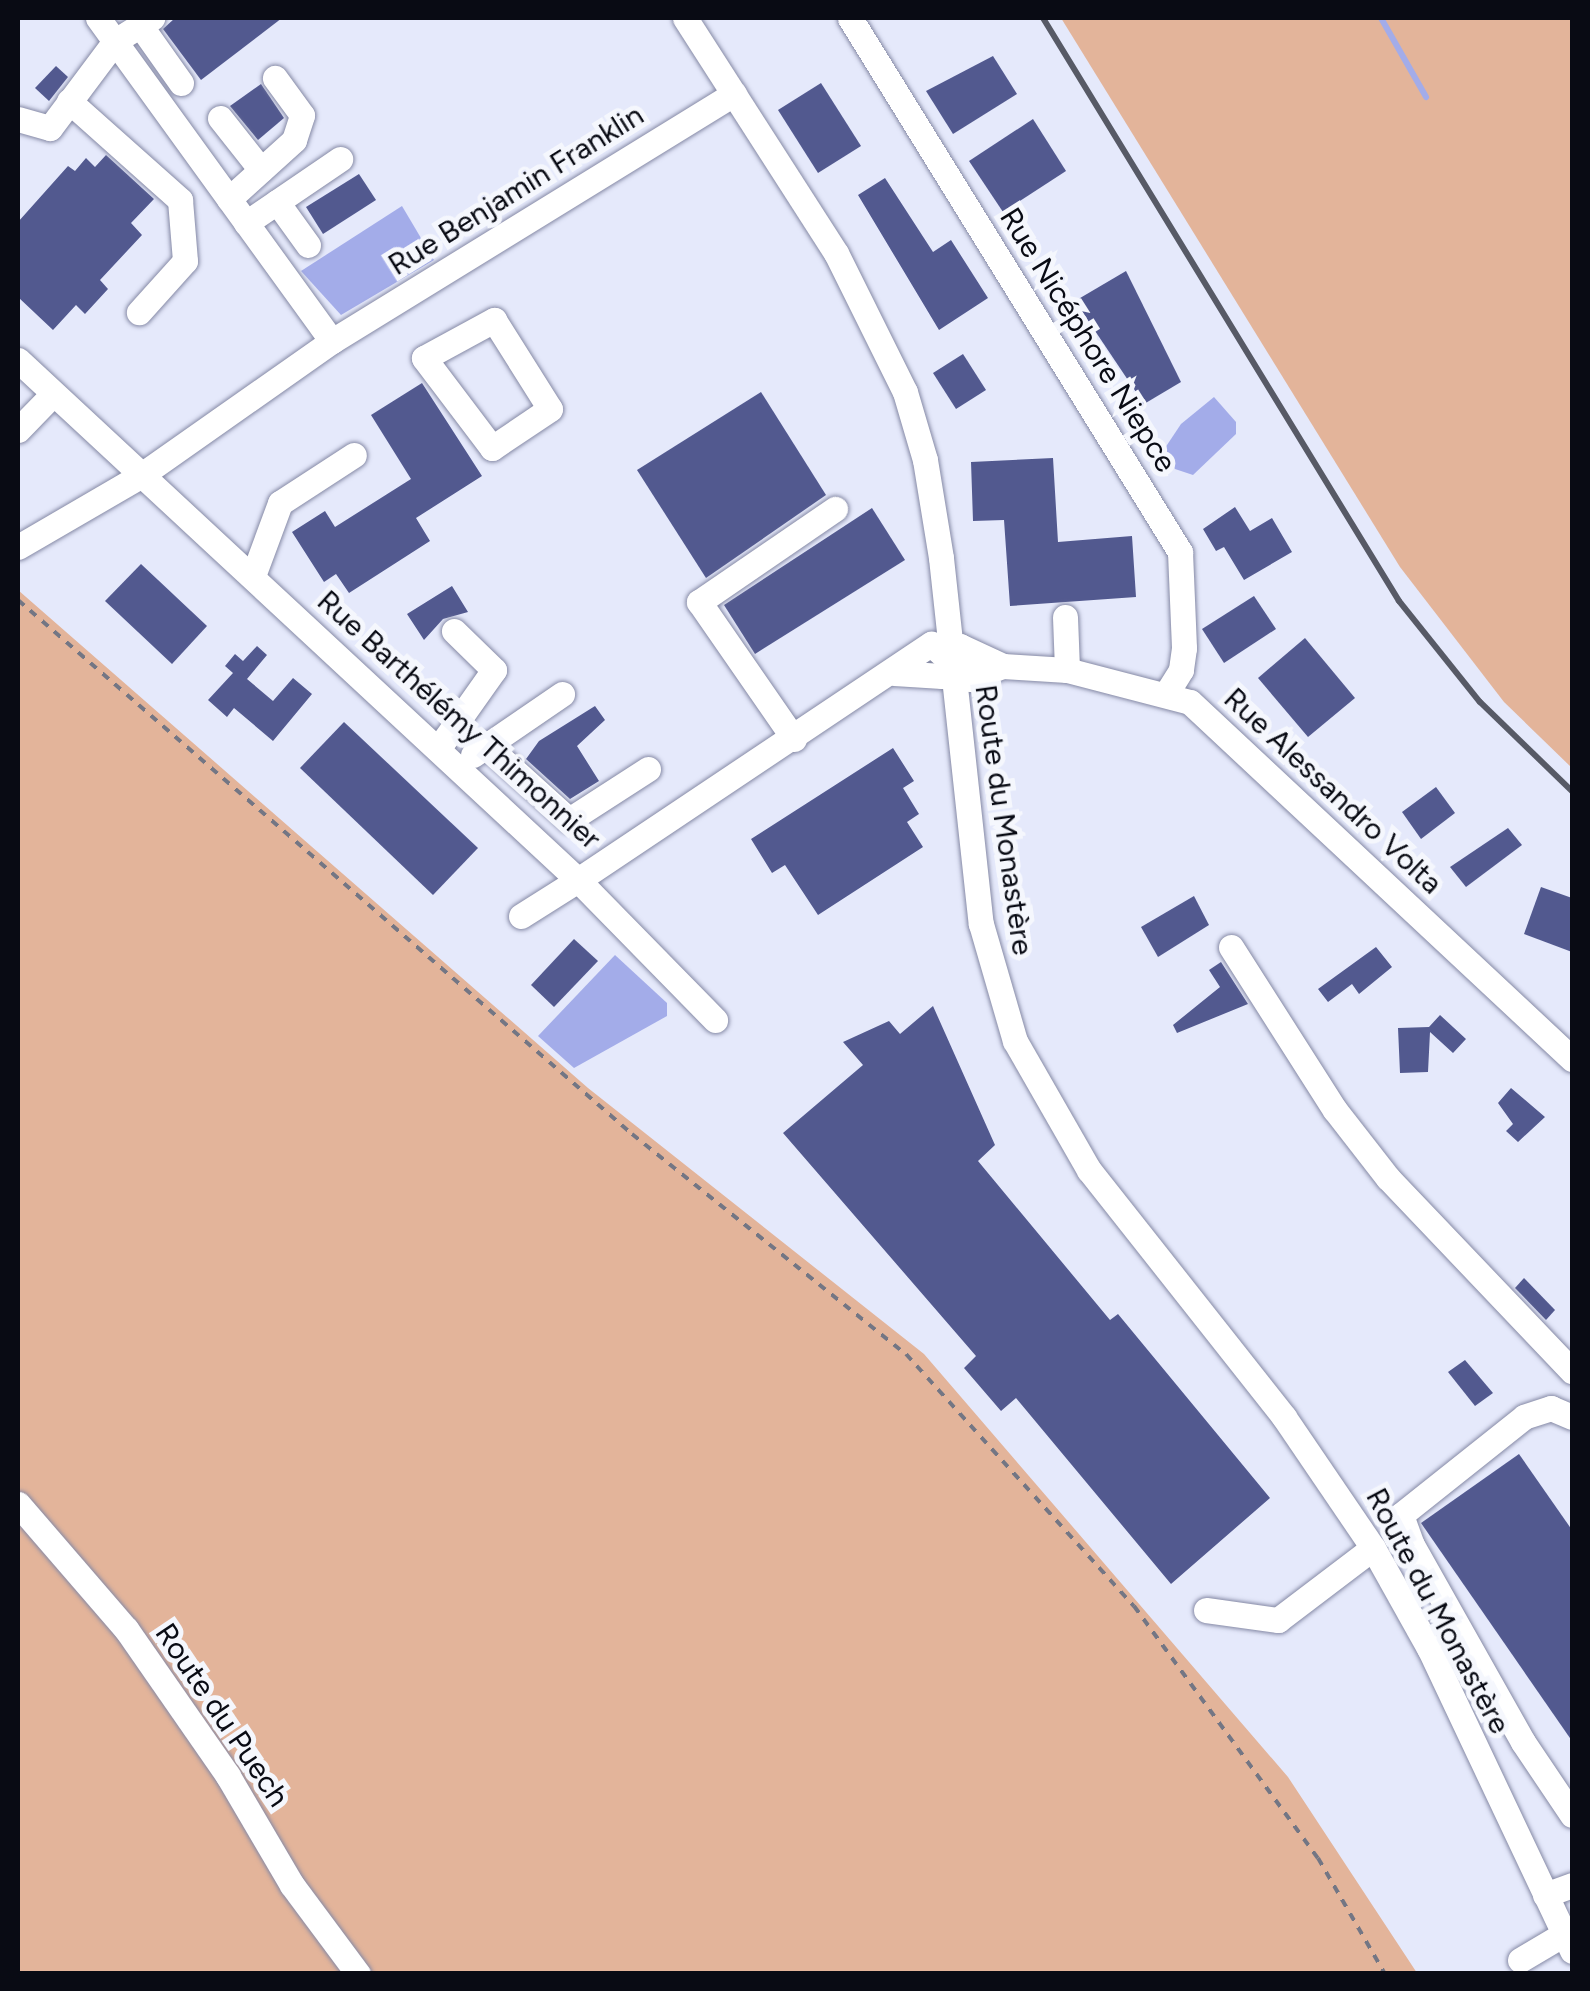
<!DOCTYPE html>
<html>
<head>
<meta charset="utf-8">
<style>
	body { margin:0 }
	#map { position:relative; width:1590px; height:1991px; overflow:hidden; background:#e5e9fb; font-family:Figtree,sans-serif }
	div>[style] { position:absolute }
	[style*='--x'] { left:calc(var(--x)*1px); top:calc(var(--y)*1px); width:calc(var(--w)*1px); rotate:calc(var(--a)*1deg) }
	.green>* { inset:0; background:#e3b49a }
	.water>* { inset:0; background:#a3ace9 }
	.stream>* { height:6px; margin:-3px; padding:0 3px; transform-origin:3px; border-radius:3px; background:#a3ace9 }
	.building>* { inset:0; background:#52598f }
	.path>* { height:4px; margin-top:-2px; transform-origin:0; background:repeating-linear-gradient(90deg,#737684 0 8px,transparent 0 16px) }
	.roads { filter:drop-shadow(0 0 2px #8589a5) drop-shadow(0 0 2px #8589a5) }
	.minor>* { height:25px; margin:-12.5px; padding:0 12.5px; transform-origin:12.5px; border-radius:12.5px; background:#fff }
	.rail>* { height:6px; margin:-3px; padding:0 3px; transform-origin:3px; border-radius:3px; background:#575a66 }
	span { translate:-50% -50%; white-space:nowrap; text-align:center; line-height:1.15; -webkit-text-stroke:10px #f5f7fd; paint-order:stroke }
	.street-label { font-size:30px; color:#090b14 }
	.frame { position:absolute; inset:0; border:20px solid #090b14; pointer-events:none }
</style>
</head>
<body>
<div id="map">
	<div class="green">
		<div style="clip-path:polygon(1061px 18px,1572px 18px,1572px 768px,1504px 702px,1400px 567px)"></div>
		<div style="clip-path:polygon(18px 590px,588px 1088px,924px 1354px,1288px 1777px,1417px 1973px,18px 1973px)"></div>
	</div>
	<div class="water">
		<div style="clip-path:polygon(402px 206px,434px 260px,341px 315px,301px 271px)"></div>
		<div style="clip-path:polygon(1214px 397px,1236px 422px,1236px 434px,1193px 475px,1175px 469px,1165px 448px,1181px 424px)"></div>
		<div style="clip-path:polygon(615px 955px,667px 1003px,667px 1016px,574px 1068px,538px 1036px)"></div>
	</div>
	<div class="stream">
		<div style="--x:1381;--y:18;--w:91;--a:60.3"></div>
	</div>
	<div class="building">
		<div style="clip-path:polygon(175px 18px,282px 18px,201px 80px,163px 29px)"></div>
		<div style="clip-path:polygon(993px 56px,1017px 94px,953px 134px,926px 91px)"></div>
		<div style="clip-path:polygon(56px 66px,68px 77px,49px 101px,35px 88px)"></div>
		<div style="clip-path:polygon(821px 83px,861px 146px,818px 173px,778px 110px)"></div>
		<div style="clip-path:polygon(261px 84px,284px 118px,258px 140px,230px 106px)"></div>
		<div style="clip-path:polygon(1033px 119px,1066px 171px,1003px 212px,969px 161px)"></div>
		<div style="clip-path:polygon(106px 155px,154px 199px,131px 223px,142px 235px,100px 280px,108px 289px,85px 314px,76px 305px,53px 330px,18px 297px,18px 222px,68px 166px,75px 171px,86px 158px,95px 167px)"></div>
		<div style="clip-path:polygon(359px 174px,376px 200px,323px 234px,306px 207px)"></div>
		<div style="clip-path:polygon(885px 178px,933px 252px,951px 240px,988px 298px,939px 330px,858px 195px)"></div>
		<div style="clip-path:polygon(1126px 271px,1181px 382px,1144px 404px,1075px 301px)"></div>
		<div style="clip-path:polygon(963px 354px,986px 390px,956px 409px,933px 373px)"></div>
		<div style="clip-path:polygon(422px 383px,482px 476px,416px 518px,430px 541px,349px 593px,336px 574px,324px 582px,292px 532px,325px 511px,335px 527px,411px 479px,371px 415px)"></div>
		<div style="clip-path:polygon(761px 392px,826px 495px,706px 578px,637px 470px)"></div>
		<div style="clip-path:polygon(1053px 458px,1058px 542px,1132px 536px,1136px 597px,1010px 606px,1004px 520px,973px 521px,971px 462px)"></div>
		<div style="clip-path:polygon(1235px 507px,1250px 531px,1272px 518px,1292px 552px,1244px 580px,1224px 547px,1216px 551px,1203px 529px)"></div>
		<div style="clip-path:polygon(872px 508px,905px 560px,755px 654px,724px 605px)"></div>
		<div style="clip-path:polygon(141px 564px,207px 626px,172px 664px,105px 601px)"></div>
		<div style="clip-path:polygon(452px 586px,468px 612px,443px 619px,424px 640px,407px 614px)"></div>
		<div style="clip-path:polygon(1254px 596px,1276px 629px,1224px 663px,1202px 629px)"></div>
		<div style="clip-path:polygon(1305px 638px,1355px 698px,1308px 737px,1258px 678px)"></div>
		<div style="clip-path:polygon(257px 646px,267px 655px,247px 679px,273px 701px,293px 678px,312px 694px,273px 741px,234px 708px,227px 717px,208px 700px,233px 673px,225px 666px,235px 654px,243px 661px)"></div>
		<div style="clip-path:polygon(595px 706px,605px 720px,577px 746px,599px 781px,570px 799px,526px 759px,539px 741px)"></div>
		<div style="clip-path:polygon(344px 722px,478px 848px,433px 895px,300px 768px)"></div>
		<div style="clip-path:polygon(893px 748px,914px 781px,903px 788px,919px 814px,907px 822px,923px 847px,818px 915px,785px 865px,772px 873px,751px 839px)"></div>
		<div style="clip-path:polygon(1436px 787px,1455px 813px,1421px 839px,1402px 812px)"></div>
		<div style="clip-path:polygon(1508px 828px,1522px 845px,1466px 887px,1450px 867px)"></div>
		<div style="clip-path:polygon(1541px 887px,1572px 898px,1572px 952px,1524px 934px)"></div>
		<div style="clip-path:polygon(1194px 896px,1209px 925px,1158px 957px,1141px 927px)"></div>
		<div style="clip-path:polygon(574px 939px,598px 961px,554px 1007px,531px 985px)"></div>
		<div style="clip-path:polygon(1376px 947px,1392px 967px,1359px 994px,1352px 984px,1328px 1002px,1318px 989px)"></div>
		<div style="clip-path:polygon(1221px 962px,1248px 1004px,1177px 1033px,1173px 1025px,1220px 987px,1209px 970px)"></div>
		<div style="clip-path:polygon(933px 1006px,995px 1145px,978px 1161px,1110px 1320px,1118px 1314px,1270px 1498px,1171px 1584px,1016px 1398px,1001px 1411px,964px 1368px,976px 1356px,783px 1133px,863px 1065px,843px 1042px,889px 1021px,900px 1034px)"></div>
		<div style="clip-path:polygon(1440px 1015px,1466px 1039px,1453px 1053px,1430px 1032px,1428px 1072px,1400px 1073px,1398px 1028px,1429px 1027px)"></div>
		<div style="clip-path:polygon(1511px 1088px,1545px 1117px,1518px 1142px,1506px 1131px,1513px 1124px,1498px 1103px)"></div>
		<div style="clip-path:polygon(1524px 1278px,1555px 1310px,1546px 1320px,1515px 1288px)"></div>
		<div style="clip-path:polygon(1465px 1360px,1493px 1393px,1475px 1406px,1448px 1372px)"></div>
		<div style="clip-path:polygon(1519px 1454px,1572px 1530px,1572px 1741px,1421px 1523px)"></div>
	</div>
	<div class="path">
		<div style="--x:18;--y:600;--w:814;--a:41.01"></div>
		<div style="--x:632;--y:1134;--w:351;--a:38.8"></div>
		<div style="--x:906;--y:1354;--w:340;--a:47.9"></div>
		<div style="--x:1134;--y:1606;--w:312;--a:53.9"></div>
		<div style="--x:1318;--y:1858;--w:134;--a:60"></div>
	</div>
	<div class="roads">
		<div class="minor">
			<div style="--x:98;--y:18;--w:399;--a:54.1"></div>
			<div style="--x:685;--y:18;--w:279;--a:57.3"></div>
			<div style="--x:836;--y:253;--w:155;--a:63.6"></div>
			<div style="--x:905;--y:392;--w:71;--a:73.6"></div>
			<div style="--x:925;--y:460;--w:99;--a:80.7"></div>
			<div style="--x:941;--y:558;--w:368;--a:83.8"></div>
			<div style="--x:981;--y:924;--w:122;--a:73.8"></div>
			<div style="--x:1015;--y:1041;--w:149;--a:60.2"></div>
			<div style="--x:1089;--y:1170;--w:315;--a:51.7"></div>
			<div style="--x:1284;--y:1417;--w:158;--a:55.8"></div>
			<div style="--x:1373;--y:1548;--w:115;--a:60.8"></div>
			<div style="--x:1429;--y:1648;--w:335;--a:64.7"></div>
			<div style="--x:850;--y:18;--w:628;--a:58.28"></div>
			<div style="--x:1180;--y:552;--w:96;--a:87.6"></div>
			<div style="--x:1184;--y:648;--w:22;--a:98"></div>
			<div style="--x:1181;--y:670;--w:26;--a:122"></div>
			<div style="--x:140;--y:25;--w:71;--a:54.7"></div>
			<div style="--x:69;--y:101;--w:149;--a:41.7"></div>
			<div style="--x:180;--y:200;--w:61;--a:85.3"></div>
			<div style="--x:185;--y:261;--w:69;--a:132"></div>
			<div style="--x:220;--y:118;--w:66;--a:51.7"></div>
			<div style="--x:18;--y:119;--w:33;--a:16"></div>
			<div style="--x:50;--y:128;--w:109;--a:-53.2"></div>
			<div style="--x:115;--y:41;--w:44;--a:-31.9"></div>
			<div style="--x:229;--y:199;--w:88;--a:-42.2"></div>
			<div style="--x:294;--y:140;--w:26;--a:-72"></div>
			<div style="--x:302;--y:115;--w:46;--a:-126.1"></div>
			<div style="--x:277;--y:202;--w:53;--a:54.2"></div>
			<div style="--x:246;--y:223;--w:114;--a:-34.2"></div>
			<div style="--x:494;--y:320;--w:105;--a:57.8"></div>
			<div style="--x:550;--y:409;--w:70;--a:146.1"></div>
			<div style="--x:492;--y:448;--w:113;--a:-127.1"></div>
			<div style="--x:424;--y:358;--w:80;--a:-28.5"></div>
			<div style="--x:18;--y:360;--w:764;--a:42.88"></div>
			<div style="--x:578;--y:880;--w:425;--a:-33.8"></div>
			<div style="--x:931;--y:644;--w:52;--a:41.9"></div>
			<div style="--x:970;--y:679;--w:35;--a:-22"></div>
			<div style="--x:18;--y:430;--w:50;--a:-45.8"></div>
			<div style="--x:18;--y:547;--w:141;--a:-30.2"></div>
			<div style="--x:140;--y:476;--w:235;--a:-35.1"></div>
			<div style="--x:332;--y:341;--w:472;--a:-31.6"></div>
			<div style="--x:253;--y:576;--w:78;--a:-69.7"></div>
			<div style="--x:280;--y:503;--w:88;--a:-33"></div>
			<div style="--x:1065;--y:617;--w:53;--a:87.8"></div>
			<div style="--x:894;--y:673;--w:48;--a:3.6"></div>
			<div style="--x:942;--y:676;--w:35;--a:-59"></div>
			<div style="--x:960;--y:646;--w:47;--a:24.9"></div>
			<div style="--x:1003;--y:666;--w:64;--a:3.6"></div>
			<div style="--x:1067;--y:670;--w:127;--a:14.6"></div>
			<div style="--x:1190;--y:702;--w:523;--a:43.06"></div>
			<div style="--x:794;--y:739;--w:167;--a:-124.7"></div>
			<div style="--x:699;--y:602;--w:165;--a:-34.4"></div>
			<div style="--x:486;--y:745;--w:112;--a:42.1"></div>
			<div style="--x:569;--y:820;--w:94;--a:-32.8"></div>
			<div style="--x:438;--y:749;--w:97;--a:-54.7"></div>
			<div style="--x:494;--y:670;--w:56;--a:-135.7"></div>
			<div style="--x:473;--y:755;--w:108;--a:-34.4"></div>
			<div style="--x:521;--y:916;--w:67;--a:-32.3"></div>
			<div style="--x:578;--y:880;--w:196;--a:45.6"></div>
			<div style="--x:1231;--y:947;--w:193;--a:57.5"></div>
			<div style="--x:1335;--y:1110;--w:86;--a:52.1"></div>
			<div style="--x:1388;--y:1178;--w:267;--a:46.4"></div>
			<div style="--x:1572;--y:1417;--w:23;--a:-157"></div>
			<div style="--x:1551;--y:1408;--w:28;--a:162"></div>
			<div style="--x:1524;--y:1417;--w:157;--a:141.5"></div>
			<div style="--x:1401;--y:1515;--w:32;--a:70"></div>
			<div style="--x:1412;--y:1545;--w:226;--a:60.6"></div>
			<div style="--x:1523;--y:1742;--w:88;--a:56.1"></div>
			<div style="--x:18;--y:1504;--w:165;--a:49.2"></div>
			<div style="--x:126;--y:1629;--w:179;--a:55.2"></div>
			<div style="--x:228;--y:1776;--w:126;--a:59.6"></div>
			<div style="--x:292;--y:1885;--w:111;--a:53.4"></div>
			<div style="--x:1206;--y:1610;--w:73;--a:7.9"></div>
			<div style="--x:1278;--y:1620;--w:119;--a:-37.2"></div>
			<div style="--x:1545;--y:1895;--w:29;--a:-20"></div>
			<div style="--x:1520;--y:1960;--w:51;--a:-30.6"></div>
		</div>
	</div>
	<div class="rail">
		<div style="--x:1043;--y:18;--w:683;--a:58.59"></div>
		<div style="--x:1399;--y:601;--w:129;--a:51.3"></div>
		<div style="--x:1480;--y:702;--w:128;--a:44.1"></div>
	</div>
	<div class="street-label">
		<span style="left:516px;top:190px;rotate:-32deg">Rue Benjamin Franklin</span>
		<span style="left:1088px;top:340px;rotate:58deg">Rue Nicéphore Niepce</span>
		<span style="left:459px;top:720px;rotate:42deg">Rue Barthélémy Thimonnier</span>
		<span style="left:1333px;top:791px;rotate:43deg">Rue Alessandro Volta</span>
		<span style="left:1004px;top:820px;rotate:82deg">Route du Monastère</span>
		<span style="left:1438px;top:1611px;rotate:62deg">Route du Monastère</span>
		<span style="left:222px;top:1715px;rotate:56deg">Route du Puech</span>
	</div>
	<div class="frame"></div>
</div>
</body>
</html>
